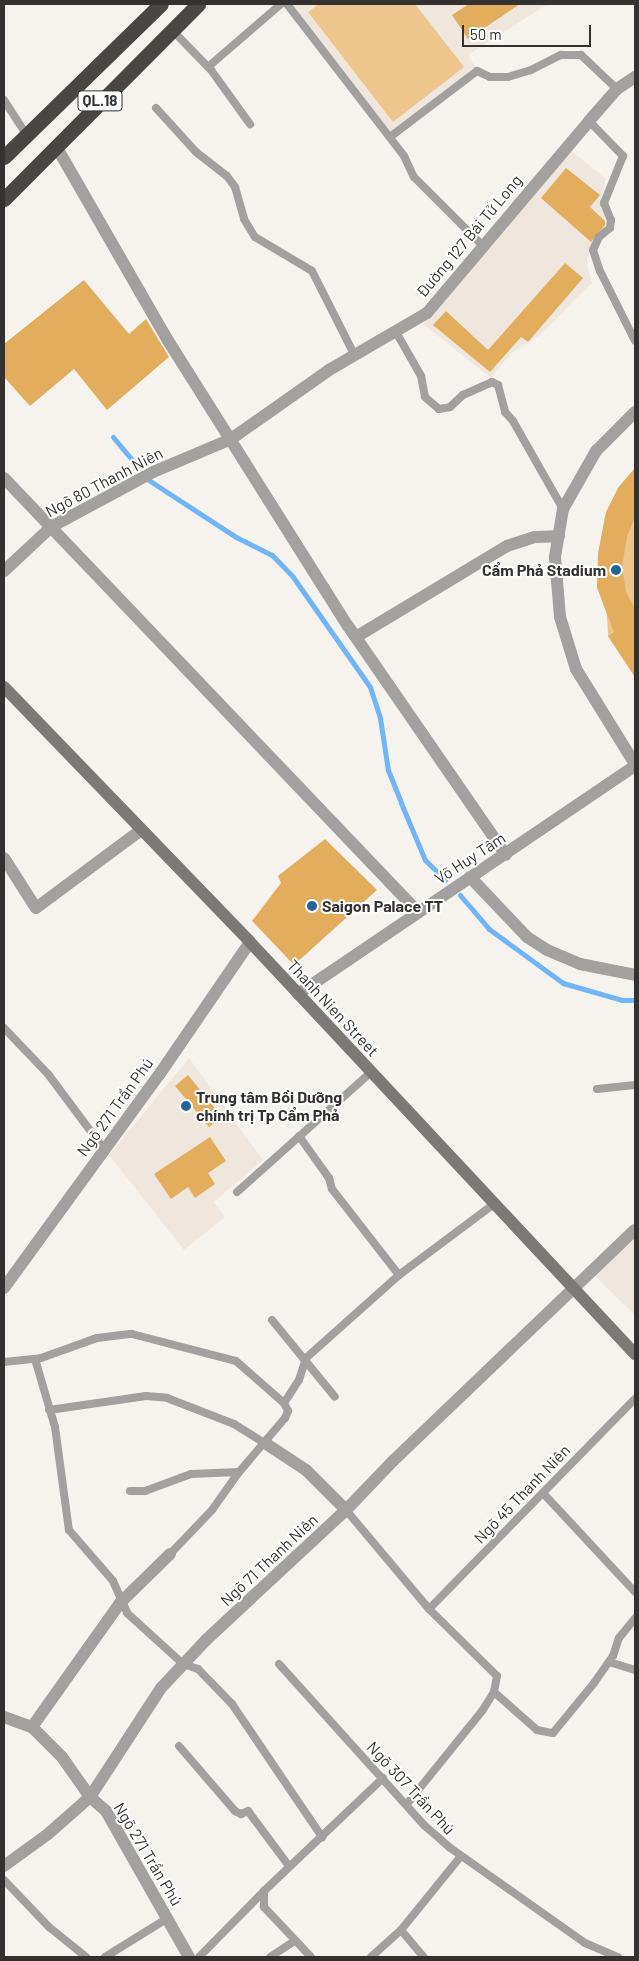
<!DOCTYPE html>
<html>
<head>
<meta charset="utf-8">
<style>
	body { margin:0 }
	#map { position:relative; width:639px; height:1961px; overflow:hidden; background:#f6f3ef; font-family:Barlow,sans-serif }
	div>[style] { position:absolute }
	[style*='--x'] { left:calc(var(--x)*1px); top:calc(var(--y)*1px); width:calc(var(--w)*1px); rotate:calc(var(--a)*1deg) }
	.built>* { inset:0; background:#efe7dd }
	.green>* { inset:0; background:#edc58d }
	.stream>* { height:5px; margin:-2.5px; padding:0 2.5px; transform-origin:2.5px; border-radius:2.5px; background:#70b5f6 }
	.building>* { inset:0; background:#e2ad5c }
	.lane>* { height:8px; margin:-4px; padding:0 4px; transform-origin:4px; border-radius:4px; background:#a2a19f }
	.street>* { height:12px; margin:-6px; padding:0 6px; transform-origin:6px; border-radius:6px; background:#a2a19f }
	.secondary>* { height:12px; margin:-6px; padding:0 6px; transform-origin:6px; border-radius:6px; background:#7c7a77 }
	.highway>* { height:15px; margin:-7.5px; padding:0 7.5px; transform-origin:7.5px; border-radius:7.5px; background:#494744 }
	.dots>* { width:14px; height:14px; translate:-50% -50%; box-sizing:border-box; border:2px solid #fff; border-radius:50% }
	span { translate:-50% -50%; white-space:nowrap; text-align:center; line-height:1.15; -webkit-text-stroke:4px #fff; paint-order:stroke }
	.shield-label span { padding:1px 4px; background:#fff; border:1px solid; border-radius:4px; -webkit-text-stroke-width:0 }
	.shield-label { font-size:15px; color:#343231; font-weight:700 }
	.street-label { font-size:16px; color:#343231 }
	.poi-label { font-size:16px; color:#343231; font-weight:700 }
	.right { translate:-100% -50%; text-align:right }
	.left { translate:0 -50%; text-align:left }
	.frame { position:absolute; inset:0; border:5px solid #343231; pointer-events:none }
	.scale { position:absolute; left:462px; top:25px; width:129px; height:22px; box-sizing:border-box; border:2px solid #343231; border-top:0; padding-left:6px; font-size:15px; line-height:18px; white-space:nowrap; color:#343231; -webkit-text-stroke:4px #fff; paint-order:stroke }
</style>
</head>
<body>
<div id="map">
	<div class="built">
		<div style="clip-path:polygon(292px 4px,548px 4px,468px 55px,476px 68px,389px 133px)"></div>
		<div style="clip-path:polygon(569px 149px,606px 179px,601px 201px,608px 226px,589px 251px,587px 267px,592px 283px,539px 336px,511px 353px,491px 378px,423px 324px)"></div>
		<div style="clip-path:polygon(189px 1058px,263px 1160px,214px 1202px,225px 1217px,184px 1250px,109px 1155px)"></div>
		<div style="clip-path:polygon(635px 1239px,635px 1315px,595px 1276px)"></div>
	</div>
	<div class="green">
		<div style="clip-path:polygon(319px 4px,415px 4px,464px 67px,393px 122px,308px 12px)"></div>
		<div style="clip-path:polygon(635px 468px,635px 677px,608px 636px,607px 615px,597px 587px,618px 488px)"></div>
	</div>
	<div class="stream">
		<div style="--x:113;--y:437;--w:33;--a:50"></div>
		<div style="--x:147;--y:479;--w:106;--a:33.1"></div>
		<div style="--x:236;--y:537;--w:40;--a:26.6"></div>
		<div style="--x:272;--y:555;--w:30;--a:46"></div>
		<div style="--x:293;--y:577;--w:134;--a:55"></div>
		<div style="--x:370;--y:687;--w:33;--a:72"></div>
		<div style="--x:380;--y:718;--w:53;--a:81.3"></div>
		<div style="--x:388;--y:770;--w:35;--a:68"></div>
		<div style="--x:401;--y:803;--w:62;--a:67.2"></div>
		<div style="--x:425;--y:860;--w:28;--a:44"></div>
		<div style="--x:460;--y:895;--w:45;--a:49.5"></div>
		<div style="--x:489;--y:929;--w:92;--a:36.1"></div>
		<div style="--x:563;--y:983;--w:61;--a:16.1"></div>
		<div style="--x:622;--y:1000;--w:13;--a:0"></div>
	</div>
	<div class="building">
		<div style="clip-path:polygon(469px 4px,520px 4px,468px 39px,452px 15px)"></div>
		<div style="clip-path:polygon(566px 168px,600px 195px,590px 207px,605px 221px,605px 225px,591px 242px,541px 198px)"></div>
		<div style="clip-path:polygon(565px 263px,583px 278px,528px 342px,521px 337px,490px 372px,433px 325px,446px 311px,488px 350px)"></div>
		<div style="clip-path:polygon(84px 280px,129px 334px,146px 319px,169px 357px,107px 410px,74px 369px,30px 406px,4px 377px,4px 344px)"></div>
		<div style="clip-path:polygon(635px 468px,635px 516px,627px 537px,622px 567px,626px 592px,635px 609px,635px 677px,608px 636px,614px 632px,597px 587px,598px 553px,606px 512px,618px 488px)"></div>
		<div style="clip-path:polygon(325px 839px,377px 890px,294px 965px,252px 921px,281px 883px,278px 876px)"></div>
		<div style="clip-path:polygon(188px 1075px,222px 1117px,209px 1127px,175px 1086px)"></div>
		<div style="clip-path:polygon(210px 1137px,226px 1161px,208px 1173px,215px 1184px,195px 1198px,188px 1187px,171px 1199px,154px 1174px)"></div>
	</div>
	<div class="lane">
		<div style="--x:287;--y:4;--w:192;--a:52.4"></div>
		<div style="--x:404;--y:156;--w:23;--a:65"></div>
		<div style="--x:414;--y:177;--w:96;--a:45"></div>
		<div style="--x:171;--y:29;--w:57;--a:45.7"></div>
		<div style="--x:211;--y:70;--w:67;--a:54.2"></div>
		<div style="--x:208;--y:67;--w:96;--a:-40.8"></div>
		<div style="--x:4;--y:100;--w:40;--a:57.1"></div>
		<div style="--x:156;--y:108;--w:59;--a:47.7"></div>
		<div style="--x:196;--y:152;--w:39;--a:38"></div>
		<div style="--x:227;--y:176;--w:14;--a:54"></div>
		<div style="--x:235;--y:187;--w:33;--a:74"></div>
		<div style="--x:244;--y:219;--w:21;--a:59"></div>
		<div style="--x:255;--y:237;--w:66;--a:30.8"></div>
		<div style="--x:312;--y:271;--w:95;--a:63.2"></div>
		<div style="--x:589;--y:121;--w:49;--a:45.8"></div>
		<div style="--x:623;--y:156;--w:51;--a:112"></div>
		<div style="--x:604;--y:203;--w:18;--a:68"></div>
		<div style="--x:611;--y:220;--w:8;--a:97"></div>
		<div style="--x:610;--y:228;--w:14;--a:141"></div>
		<div style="--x:599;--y:237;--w:14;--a:115"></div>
		<div style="--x:593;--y:250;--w:22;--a:72"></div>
		<div style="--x:600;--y:271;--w:78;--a:63.4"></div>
		<div style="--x:390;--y:137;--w:109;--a:-37.2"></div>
		<div style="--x:477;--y:71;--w:14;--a:25"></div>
		<div style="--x:490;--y:77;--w:18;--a:0"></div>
		<div style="--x:508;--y:77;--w:24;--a:-17"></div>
		<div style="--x:531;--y:70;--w:34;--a:-27"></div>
		<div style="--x:561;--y:55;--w:20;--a:0"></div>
		<div style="--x:581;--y:55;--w:50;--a:43.4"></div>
		<div style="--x:396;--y:332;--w:51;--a:60.4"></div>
		<div style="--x:421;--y:376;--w:21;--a:79"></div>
		<div style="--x:425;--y:397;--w:18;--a:41"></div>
		<div style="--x:439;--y:409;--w:11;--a:-10"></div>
		<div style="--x:450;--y:407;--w:18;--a:-43"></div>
		<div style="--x:463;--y:395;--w:32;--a:-24"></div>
		<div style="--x:492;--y:382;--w:7;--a:27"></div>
		<div style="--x:498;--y:385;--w:28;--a:75"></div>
		<div style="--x:505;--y:412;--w:12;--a:48"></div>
		<div style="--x:513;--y:421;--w:101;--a:60.4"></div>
		<div style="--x:4;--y:1028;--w:64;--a:46.3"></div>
		<div style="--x:48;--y:1074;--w:94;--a:53.3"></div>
		<div style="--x:597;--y:1089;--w:38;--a:-6"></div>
		<div style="--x:299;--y:1136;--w:52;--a:54.5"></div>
		<div style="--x:329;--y:1178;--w:11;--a:75"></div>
		<div style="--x:332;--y:1189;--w:109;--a:52.1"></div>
		<div style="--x:237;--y:1192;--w:180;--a:-41.8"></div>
		<div style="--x:272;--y:1320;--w:99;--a:50.7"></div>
		<div style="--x:35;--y:1359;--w:71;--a:73.6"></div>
		<div style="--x:55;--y:1427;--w:104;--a:82.3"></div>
		<div style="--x:69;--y:1530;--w:67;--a:49.2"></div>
		<div style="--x:113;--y:1581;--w:35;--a:66"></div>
		<div style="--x:127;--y:1613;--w:76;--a:42.3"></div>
		<div style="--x:183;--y:1664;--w:16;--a:18"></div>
		<div style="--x:198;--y:1669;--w:49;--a:45.8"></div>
		<div style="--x:232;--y:1704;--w:161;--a:55.9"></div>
		<div style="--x:4;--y:1362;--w:37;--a:-6"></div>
		<div style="--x:41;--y:1358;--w:59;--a:-19.7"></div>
		<div style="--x:97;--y:1338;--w:35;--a:-7"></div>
		<div style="--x:132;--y:1334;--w:107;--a:14.6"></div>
		<div style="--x:236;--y:1361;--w:64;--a:41.2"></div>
		<div style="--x:284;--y:1403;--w:9;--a:63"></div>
		<div style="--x:288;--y:1411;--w:8;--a:113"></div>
		<div style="--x:285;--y:1418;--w:71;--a:130.4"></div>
		<div style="--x:239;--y:1472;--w:48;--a:177.6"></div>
		<div style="--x:191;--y:1474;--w:49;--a:159.7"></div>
		<div style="--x:145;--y:1491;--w:15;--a:180"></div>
		<div style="--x:284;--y:1403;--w:27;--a:-57"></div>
		<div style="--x:299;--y:1380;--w:23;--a:-72"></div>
		<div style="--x:306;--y:1358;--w:125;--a:-41.7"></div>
		<div style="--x:399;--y:1275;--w:119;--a:-36.8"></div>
		<div style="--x:49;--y:1410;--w:98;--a:-8.2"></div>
		<div style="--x:146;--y:1396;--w:21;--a:5"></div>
		<div style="--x:167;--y:1398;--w:72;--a:21.2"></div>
		<div style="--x:234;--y:1424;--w:36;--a:32"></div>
		<div style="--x:543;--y:1493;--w:135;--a:47.1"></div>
		<div style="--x:346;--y:1510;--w:129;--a:50"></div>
		<div style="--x:429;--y:1609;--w:95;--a:44.6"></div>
		<div style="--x:497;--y:1676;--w:16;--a:101"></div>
		<div style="--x:494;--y:1692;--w:22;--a:122"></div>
		<div style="--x:482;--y:1711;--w:119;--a:128.9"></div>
		<div style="--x:170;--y:1554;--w:61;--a:-46.3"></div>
		<div style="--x:212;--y:1510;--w:47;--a:-54.6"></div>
		<div style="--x:429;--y:1609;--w:294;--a:-45.6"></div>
		<div style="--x:609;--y:1662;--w:27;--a:17"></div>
		<div style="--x:279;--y:1664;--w:217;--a:48"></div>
		<div style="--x:424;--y:1825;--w:33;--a:41"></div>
		<div style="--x:449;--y:1847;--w:166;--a:35.2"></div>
		<div style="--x:585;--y:1943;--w:36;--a:23"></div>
		<div style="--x:494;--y:1692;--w:57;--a:41.5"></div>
		<div style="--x:537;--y:1730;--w:16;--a:11"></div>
		<div style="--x:553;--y:1733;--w:65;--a:-50.6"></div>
		<div style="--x:594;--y:1683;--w:33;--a:-55"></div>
		<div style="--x:613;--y:1656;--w:19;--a:-72"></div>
		<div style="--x:619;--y:1638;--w:26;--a:-51"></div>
		<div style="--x:179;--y:1746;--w:86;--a:49.3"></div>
		<div style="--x:235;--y:1811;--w:7;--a:27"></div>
		<div style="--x:241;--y:1814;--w:8;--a:-23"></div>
		<div style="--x:248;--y:1811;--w:69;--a:53.3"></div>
		<div style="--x:4;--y:1880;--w:65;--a:46.2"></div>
		<div style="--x:49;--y:1927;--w:48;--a:39"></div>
		<div style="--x:401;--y:1930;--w:35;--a:50"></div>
		<div style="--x:105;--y:1957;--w:74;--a:-31.8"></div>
		<div style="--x:199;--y:1957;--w:93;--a:-45.4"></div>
		<div style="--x:270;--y:1957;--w:30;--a:-33"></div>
		<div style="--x:311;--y:1957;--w:69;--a:-133.2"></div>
		<div style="--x:264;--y:1907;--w:16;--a:-90"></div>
		<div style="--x:264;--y:1891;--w:164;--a:-43.5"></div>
		<div style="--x:371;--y:1957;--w:40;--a:-42"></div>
		<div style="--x:401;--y:1930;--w:95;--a:-51"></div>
	</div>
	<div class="street">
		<div style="--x:56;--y:146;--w:223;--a:60.1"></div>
		<div style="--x:167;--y:339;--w:339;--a:57.8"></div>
		<div style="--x:348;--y:626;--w:278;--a:55.4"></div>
		<div style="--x:635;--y:412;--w:55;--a:135"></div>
		<div style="--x:596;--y:451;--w:67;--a:119.6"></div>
		<div style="--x:563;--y:509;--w:49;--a:99.5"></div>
		<div style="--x:555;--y:557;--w:60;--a:85.2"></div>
		<div style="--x:560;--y:617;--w:54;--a:72.9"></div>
		<div style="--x:576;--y:669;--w:112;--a:58.2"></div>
		<div style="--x:4;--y:478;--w:600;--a:46.35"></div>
		<div style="--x:4;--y:571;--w:64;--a:-43.1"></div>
		<div style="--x:51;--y:527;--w:116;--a:-28.3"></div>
		<div style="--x:153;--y:472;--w:85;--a:-22.9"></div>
		<div style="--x:231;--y:439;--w:120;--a:-35.1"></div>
		<div style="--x:329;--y:370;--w:113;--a:-30.2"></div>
		<div style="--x:427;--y:313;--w:251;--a:-49.8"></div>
		<div style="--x:589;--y:121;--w:43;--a:-48.8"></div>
		<div style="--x:617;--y:89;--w:22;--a:-34"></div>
		<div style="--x:356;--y:637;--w:176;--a:-31.1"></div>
		<div style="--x:507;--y:546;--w:29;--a:-18"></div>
		<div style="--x:535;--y:537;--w:24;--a:-2"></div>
		<div style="--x:4;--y:858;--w:59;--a:57.4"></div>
		<div style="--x:36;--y:908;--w:131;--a:-36.6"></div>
		<div style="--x:470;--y:877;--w:83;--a:46.5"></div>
		<div style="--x:527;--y:937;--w:24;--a:33"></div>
		<div style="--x:547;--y:950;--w:36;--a:23"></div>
		<div style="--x:580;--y:964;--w:56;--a:11.3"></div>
		<div style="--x:298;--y:994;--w:407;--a:-34.1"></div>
		<div style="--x:4;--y:1288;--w:263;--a:-54"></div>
		<div style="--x:159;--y:1075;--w:161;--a:-55.6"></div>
		<div style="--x:265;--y:1443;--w:49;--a:33.4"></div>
		<div style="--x:306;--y:1470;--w:57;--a:45"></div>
		<div style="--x:4;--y:1717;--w:30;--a:20"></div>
		<div style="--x:32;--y:1727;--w:42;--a:45"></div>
		<div style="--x:62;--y:1757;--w:49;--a:55"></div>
		<div style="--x:90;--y:1797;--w:21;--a:41"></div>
		<div style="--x:106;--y:1811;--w:168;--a:60.4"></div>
		<div style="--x:32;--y:1727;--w:152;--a:-54.6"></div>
		<div style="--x:120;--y:1603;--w:70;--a:-44.4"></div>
		<div style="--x:4;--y:1866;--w:54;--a:-36"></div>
		<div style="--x:48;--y:1834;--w:56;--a:-41.4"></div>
		<div style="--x:90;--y:1797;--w:130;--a:-56.9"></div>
		<div style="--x:161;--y:1688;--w:66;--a:-46.8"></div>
		<div style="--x:206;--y:1640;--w:191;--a:-42.9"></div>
		<div style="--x:346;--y:1510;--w:69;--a:-46.2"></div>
		<div style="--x:394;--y:1460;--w:333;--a:-43.7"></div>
	</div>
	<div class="secondary">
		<div style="--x:4;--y:687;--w:354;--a:46"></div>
		<div style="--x:250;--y:942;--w:564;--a:46.94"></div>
	</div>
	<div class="highway">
		<div style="--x:4;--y:157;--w:219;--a:-44.3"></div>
		<div style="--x:4;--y:199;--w:275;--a:-45.1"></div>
	</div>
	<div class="dots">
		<div style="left:616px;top:570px;background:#236399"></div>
		<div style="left:312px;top:906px;background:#236399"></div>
		<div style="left:186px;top:1106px;background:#236399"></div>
	</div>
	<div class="shield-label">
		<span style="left:100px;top:101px">QL.18</span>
	</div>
	<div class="street-label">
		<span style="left:469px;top:236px;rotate:-50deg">Đường 127 Bái Tử Long</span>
		<span style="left:104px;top:482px;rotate:-28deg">Ngõ 80 Thanh Niên</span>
		<span style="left:470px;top:858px;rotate:-33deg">Võ Huy Tâm</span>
		<span style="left:333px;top:1008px;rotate:47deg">Thanh Nien Street</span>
		<span style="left:115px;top:1107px;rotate:-54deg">Ngõ 271 Trần Phú</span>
		<span style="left:522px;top:1494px;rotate:-46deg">Ngõ 45 Thanh Niên</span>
		<span style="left:269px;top:1560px;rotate:-43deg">Ngõ 71 Thanh Niên</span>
		<span style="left:411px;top:1788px;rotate:47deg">Ngõ 307 Trần Phú</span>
		<span style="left:148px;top:1854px;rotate:59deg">Ngõ 271 Trần Phú</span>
	</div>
	<div class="poi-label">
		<span class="right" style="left:606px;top:570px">Cẩm Phả Stadium</span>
		<span class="left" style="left:322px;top:906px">Saigon Palace TT</span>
		<span class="left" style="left:196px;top:1106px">Trung tâm Bồi Dưỡng<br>chính trị Tp Cẩm Phả</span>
	</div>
	<div class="frame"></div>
	<div class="scale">50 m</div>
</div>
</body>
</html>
